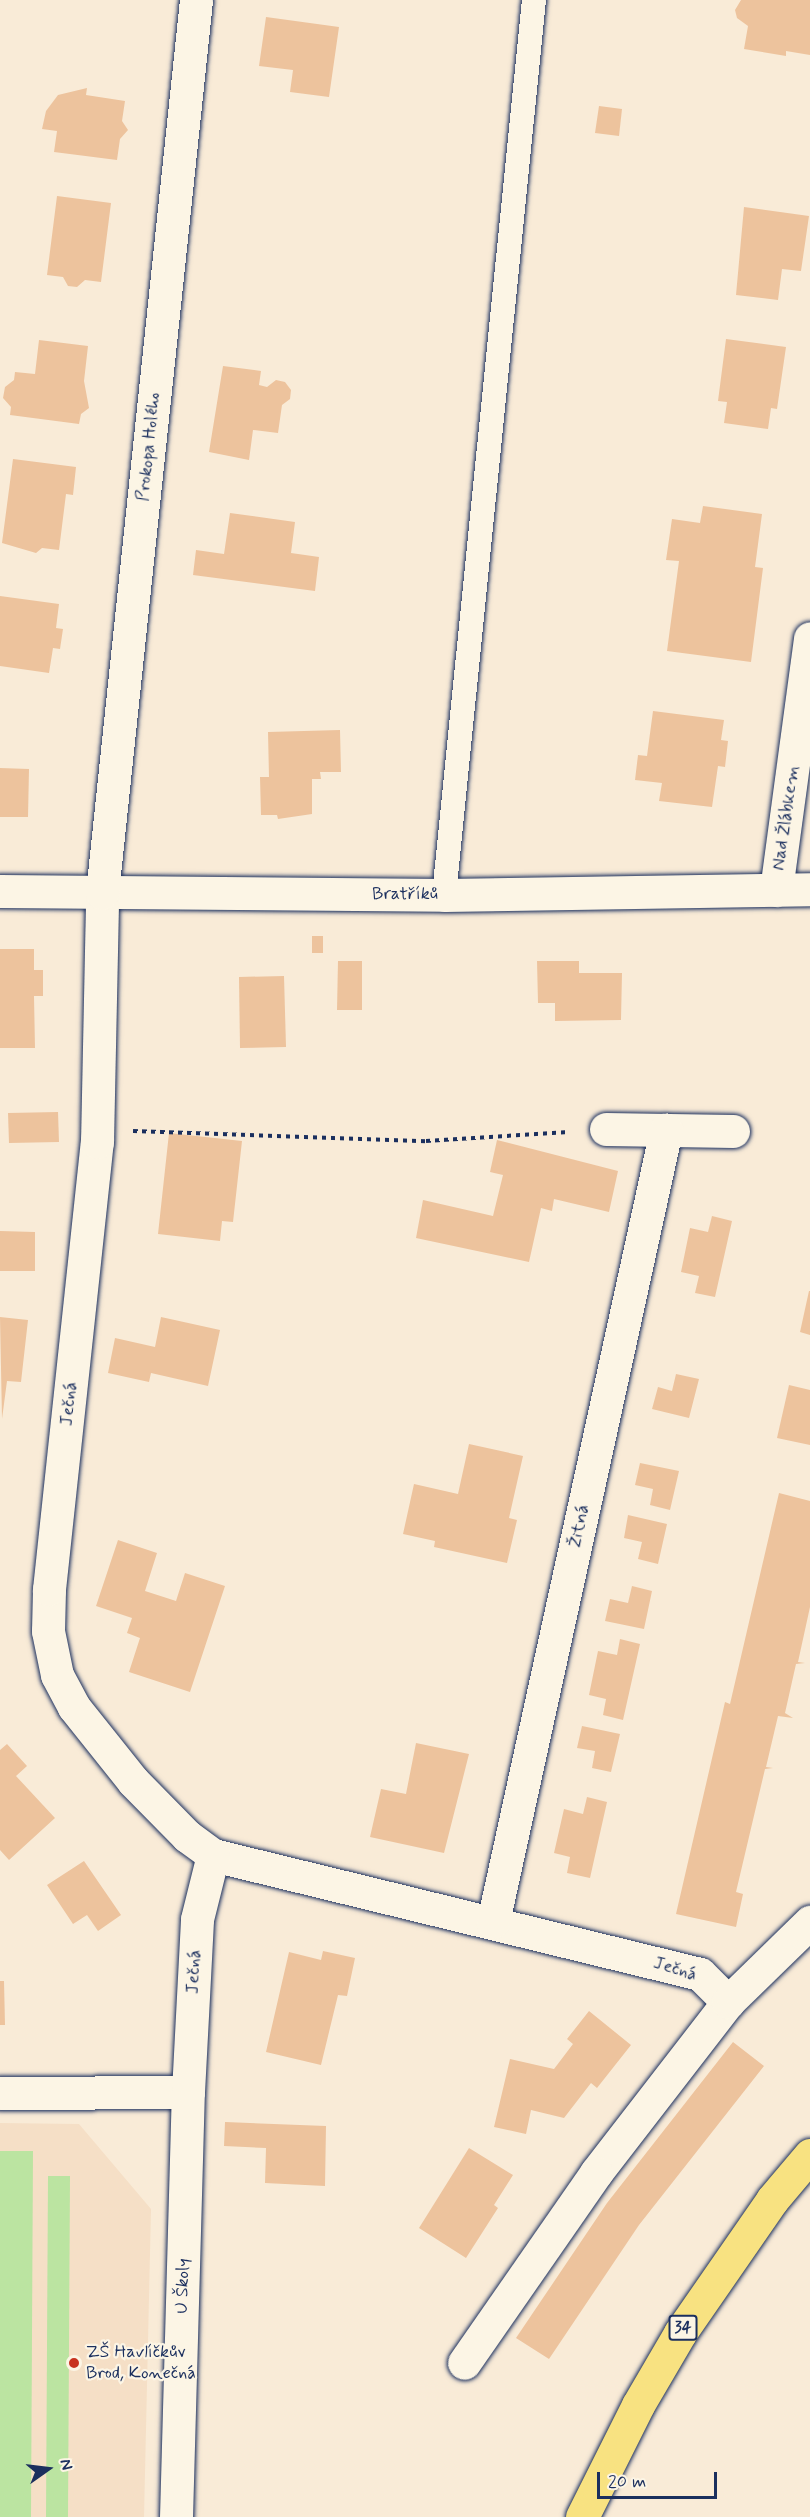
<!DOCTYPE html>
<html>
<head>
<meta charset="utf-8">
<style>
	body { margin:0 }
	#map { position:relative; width:810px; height:2517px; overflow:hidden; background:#f9ebd7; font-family:Mynerve,sans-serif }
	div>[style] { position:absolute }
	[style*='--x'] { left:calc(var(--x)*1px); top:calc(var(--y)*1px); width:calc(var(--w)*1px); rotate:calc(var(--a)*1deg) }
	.built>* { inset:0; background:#f5dfc6 }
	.green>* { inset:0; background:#bbe4a1 }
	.building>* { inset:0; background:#edc39d }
	.path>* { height:4px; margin-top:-2px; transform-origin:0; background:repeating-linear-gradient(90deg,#1b2f5e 0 4.5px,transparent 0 9px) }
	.roads { filter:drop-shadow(0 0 2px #1b2f5e) drop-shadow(0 0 2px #1b2f5e) }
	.lane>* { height:24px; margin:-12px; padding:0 12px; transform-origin:12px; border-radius:12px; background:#fcf5e5 }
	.street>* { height:33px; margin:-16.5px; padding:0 16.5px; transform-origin:16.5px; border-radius:16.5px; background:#fcf5e5 }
	.primary>* { height:33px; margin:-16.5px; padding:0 16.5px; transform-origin:16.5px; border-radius:16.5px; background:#f8e281 }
	.dots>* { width:16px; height:16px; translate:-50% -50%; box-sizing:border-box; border:3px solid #fcf5e5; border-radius:50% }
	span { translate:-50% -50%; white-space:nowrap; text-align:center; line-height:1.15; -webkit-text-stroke:4.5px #fcf5e5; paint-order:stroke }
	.shield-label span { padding:2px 4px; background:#fcf5e5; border:2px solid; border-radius:4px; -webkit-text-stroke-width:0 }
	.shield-label { font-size:16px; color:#1b2f5e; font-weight:700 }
	.street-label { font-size:18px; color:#1b2f5e }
	.poi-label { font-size:18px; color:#1b2f5e }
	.left { translate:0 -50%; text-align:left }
	.north { position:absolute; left:18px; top:2439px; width:60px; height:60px; -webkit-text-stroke:4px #fcf5e5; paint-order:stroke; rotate:76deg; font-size:16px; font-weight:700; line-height:24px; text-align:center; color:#1b2f5e }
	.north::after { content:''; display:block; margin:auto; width:21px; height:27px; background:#1b2f5e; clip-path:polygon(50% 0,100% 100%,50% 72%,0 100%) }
	.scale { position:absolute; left:597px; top:2472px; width:120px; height:27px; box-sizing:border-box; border:3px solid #1b2f5e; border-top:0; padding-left:8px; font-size:18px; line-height:21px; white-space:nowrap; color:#1b2f5e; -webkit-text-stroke:4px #fcf5e5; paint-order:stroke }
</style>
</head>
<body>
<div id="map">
	<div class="built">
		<div style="clip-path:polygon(0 2123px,79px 2124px,151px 2209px,144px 2517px,0 2517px)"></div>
	</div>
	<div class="green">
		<div style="clip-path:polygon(0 2151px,33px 2151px,31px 2517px,0 2517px)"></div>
		<div style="clip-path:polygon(48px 2176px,70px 2176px,68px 2517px,46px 2517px)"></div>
	</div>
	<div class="building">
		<div style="clip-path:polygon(741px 0,810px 0,810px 55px,786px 51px,786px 56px,744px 49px,748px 26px,737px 18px,735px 10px)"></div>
		<div style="clip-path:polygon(266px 17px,339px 27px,329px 97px,290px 92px,293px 70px,259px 66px)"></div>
		<div style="clip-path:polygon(87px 88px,86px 95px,125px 101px,122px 121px,128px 130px,120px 139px,117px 160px,54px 152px,57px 131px,42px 129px,46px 111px,58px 95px)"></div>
		<div style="clip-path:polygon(599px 106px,622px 109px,619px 136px,595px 133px)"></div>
		<div style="clip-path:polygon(57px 196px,111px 203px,101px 282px,85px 280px,77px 287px,68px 286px,63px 277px,47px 275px)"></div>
		<div style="clip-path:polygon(744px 207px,809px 216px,801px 271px,782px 269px,778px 300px,736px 295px)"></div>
		<div style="clip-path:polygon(726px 339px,786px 347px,777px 409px,771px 408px,768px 429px,724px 423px,727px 402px,718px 401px)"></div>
		<div style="clip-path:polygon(39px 340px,88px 346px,84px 381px,89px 408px,81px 414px,79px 424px,10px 415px,11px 407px,3px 398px,5px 387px,14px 380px,15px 372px,35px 374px)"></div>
		<div style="clip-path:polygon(223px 366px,261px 371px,259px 385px,267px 387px,276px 380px,285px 382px,291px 390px,290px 399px,282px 405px,278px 433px,253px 430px,249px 460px,209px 452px)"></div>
		<div style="clip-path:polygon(13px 459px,76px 467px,73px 495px,66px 494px,59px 550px,42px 548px,36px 553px,2px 543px)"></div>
		<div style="clip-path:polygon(703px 506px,762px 514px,755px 567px,763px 568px,751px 662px,667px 651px,679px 561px,666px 560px,672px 519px,700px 523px)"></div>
		<div style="clip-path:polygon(230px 513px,295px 522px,291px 553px,319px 557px,315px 591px,193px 575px,196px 550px,224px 554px)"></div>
		<div style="clip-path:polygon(0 596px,59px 604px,56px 628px,63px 629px,60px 649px,53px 648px,49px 673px,0 666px)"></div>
		<div style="clip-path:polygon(653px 711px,724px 720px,721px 740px,728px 741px,725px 767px,718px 766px,712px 807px,659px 801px,662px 783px,635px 780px,638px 755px,647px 756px)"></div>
		<div style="clip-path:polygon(340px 730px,341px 772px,320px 772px,321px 779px,312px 779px,312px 814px,278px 819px,277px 815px,261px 815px,260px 777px,269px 777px,268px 732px)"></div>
		<div style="clip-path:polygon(0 768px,29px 769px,28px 817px,0 817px)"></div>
		<div style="clip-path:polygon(312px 936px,323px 936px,323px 953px,312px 953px)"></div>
		<div style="clip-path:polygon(0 949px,34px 949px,34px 970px,43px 970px,43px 996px,34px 996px,35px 1048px,0 1048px)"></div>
		<div style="clip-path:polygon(338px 961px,362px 961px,362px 1010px,337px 1010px)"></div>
		<div style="clip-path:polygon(537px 961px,579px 961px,579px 973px,622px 973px,621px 1020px,555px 1021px,555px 1003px,538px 1003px)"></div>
		<div style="clip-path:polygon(284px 976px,286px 1047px,240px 1048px,239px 977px)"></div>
		<div style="clip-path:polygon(58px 1112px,59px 1142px,9px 1143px,8px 1113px)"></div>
		<div style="clip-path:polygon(169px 1133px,242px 1141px,233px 1222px,222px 1221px,220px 1241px,158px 1234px)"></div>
		<div style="clip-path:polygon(497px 1140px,618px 1171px,609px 1212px,554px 1199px,552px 1211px,541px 1208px,529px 1262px,416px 1238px,423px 1200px,493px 1216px,503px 1175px,490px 1172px)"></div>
		<div style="clip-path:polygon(712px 1216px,732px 1221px,715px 1297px,695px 1293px,699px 1276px,681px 1272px,690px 1228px,708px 1232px)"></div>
		<div style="clip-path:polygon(0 1231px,35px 1232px,35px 1271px,0 1271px)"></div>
		<div style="clip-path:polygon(809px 1291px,810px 1291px,810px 1335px,800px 1332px)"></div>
		<div style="clip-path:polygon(0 1317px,28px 1320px,21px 1382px,7px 1381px,2px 1419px)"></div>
		<div style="clip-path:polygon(161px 1317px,220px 1330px,208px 1386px,151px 1373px,149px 1382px,108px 1373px,115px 1338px,155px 1347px)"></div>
		<div style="clip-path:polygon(676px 1374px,699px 1379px,689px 1418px,652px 1409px,658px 1387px,672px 1391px)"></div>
		<div style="clip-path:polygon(789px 1385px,810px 1390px,810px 1445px,777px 1438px)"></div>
		<div style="clip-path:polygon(469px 1444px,523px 1456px,509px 1518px,517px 1520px,507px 1563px,434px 1547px,435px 1541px,403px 1534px,414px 1484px,458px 1494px)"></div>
		<div style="clip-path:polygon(640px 1463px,679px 1471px,670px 1510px,650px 1505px,653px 1489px,635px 1485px)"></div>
		<div style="clip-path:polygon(779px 1493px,810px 1501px,810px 1607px,798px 1662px,805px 1663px,796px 1664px,785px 1713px,793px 1718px,778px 1716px,766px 1767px,773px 1768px,765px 1769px,736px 1892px,743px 1894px,736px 1927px,676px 1914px,725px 1702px,730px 1704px)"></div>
		<div style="clip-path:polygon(628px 1515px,667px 1524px,658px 1564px,638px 1559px,642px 1542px,624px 1538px)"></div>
		<div style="clip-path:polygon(118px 1540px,157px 1553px,145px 1591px,176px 1601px,185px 1573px,225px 1586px,190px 1692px,129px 1672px,140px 1638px,127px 1633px,132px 1618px,96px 1606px)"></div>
		<div style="clip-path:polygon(632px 1586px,652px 1591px,644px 1629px,605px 1621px,610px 1599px,628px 1603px)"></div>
		<div style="clip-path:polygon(620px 1639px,640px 1644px,623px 1720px,603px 1715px,606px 1699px,589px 1695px,598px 1651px,617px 1655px)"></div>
		<div style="clip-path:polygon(582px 1726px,620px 1734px,611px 1772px,592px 1768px,595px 1751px,577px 1748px)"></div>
		<div style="clip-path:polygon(416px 1743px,469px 1754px,444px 1853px,370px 1837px,381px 1789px,406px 1794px)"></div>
		<div style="clip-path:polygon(7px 1744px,27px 1766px,16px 1776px,55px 1818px,9px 1860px,0 1850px,0 1750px)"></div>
		<div style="clip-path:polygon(587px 1797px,607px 1802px,590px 1878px,567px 1873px,570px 1857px,554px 1853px,564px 1809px,583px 1814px)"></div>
		<div style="clip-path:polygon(84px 1861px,121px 1915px,98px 1931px,87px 1915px,73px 1924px,47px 1885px)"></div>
		<div style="clip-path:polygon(323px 1951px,355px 1958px,347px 1996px,338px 1995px,321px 2065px,266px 2052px,289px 1952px,321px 1960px)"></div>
		<div style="clip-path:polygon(0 1981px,4px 1981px,5px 2025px,0 2025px)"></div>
		<div style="clip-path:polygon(589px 2011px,631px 2045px,597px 2088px,591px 2083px,564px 2118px,531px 2110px,526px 2134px,494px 2127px,510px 2059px,554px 2069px,573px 2044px,567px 2039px)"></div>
		<div style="clip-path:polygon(733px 2042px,764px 2066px,639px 2225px,549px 2359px,516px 2338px,607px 2203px)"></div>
		<div style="clip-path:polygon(225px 2122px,326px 2126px,325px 2186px,265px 2183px,266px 2148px,224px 2146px)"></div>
		<div style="clip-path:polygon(469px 2148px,513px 2175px,494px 2205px,498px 2208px,466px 2258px,419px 2228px)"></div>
	</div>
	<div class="path">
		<div style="--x:133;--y:1131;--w:293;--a:2"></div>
		<div style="--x:426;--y:1141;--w:143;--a:-3.6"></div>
	</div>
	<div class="roads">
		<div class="lane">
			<div style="--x:444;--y:895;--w:900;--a:-84.26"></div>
		</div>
		<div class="street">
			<div style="--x:776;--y:890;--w:254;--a:-82.3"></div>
			<div style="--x:0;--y:891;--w:444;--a:0.5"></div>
			<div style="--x:444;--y:895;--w:366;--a:-0.9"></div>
			<div style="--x:606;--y:1129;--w:127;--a:0.9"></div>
			<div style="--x:213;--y:1855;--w:501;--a:13.73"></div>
			<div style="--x:700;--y:1974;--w:40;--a:45"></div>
			<div style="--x:728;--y:2002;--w:216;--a:127.7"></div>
			<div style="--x:596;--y:2173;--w:231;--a:124.8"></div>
			<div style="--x:493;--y:1922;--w:811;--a:-77.68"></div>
			<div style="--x:728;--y:2002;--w:115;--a:-44.3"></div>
			<div style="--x:0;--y:2093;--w:188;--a:-0.3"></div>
			<div style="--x:176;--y:2517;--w:425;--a:-88.4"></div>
			<div style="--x:188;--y:2092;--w:173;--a:-87"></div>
			<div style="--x:197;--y:1919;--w:66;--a:-76"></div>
			<div style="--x:213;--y:1855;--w:32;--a:-144"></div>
			<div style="--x:187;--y:1836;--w:77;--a:-134.5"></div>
			<div style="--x:133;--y:1781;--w:95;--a:-128.6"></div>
			<div style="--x:74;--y:1707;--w:36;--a:-118"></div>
			<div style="--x:57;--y:1675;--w:45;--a:-101.6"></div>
			<div style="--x:48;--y:1631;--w:42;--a:-88.6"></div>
			<div style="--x:49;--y:1589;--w:450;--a:-83.9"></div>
			<div style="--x:97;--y:1142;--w:249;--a:-88.8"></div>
			<div style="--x:102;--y:893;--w:898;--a:-83.99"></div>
		</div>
		<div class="primary">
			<div style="--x:582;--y:2517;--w:125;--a:-63.4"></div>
			<div style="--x:638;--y:2405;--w:83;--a:-59.7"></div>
			<div style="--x:680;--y:2333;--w:162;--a:-55.3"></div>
			<div style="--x:772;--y:2200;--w:59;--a:-49.8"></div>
		</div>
	</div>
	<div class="dots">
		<div style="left:74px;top:2363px;background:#c8321e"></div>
	</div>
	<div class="shield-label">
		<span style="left:683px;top:2328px">34</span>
	</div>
	<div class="street-label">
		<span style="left:149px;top:447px;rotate:-84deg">Prokopa Holého</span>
		<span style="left:786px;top:818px;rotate:-82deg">Nad Žlábkem</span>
		<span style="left:405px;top:894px">Bratříků</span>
		<span style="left:69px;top:1404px;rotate:-84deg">Ječná</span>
		<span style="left:579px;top:1526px;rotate:-78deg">Žitná</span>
		<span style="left:675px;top:1969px;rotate:17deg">Ječná</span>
		<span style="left:194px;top:1972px;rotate:-87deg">Ječná</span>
		<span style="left:183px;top:2286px;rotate:-88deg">U Školy</span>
	</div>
	<div class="poi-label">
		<span class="left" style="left:86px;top:2363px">ZŠ Havlíčkův<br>Brod, Konečná</span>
	</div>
	<div class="north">N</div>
	<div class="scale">20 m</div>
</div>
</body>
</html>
